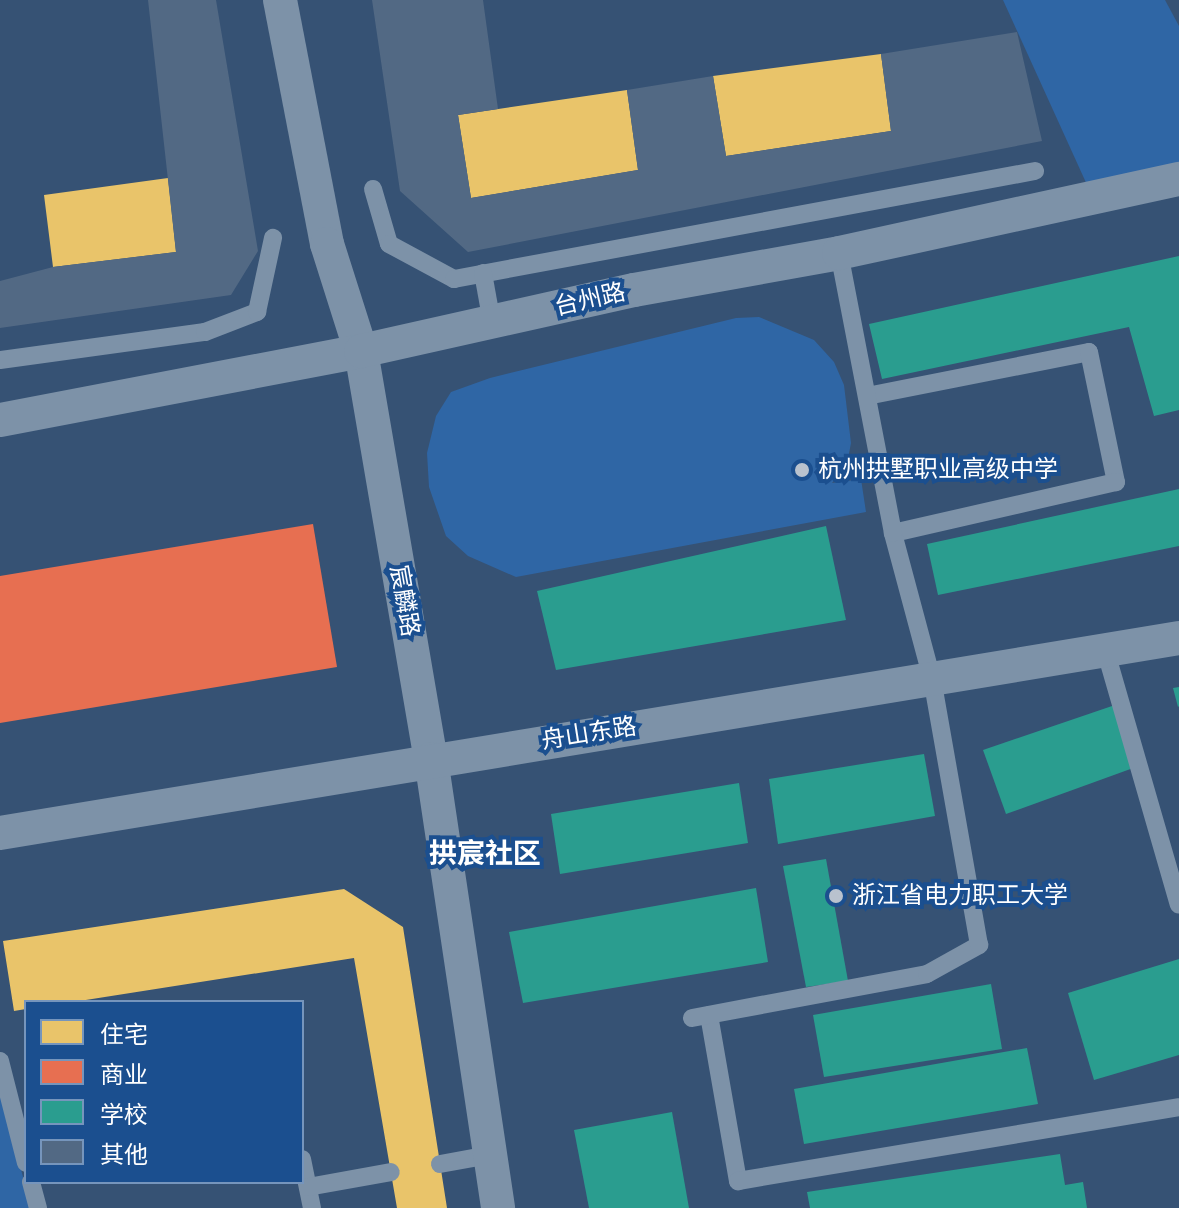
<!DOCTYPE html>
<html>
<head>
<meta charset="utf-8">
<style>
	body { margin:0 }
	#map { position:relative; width:1179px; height:1208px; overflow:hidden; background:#365274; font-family:Signika,"Noto Sans SC",sans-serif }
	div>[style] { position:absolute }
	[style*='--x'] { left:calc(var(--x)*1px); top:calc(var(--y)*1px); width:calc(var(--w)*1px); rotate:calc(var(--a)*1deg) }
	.green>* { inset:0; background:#2f66a5 }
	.homes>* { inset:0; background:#e9c46a }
	.shops>* { inset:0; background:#e76f51 }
	.schools>* { inset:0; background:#2a9d8f }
	.building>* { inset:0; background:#526984 }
	.lane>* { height:18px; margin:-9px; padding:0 9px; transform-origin:9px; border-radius:9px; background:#7d92a8 }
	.street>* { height:34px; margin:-17px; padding:0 17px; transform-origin:17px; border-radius:17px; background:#7d92a8 }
	.dots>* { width:22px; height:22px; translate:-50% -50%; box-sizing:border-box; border:4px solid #1b4f8f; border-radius:50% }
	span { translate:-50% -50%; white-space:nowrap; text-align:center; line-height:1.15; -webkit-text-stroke:8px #1b4f8f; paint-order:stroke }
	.street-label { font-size:24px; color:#fff }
	.poi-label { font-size:24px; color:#fff }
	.left { translate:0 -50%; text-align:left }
	.quarter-label { font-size:28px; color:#fff; font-weight:700 }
	.legend { position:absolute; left:24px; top:1000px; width:280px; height:184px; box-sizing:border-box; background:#1b4f8f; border:2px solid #7695bc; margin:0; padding:10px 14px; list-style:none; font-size:24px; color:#fff }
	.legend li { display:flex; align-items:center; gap:16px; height:40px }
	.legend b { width:40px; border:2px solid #7695bc }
</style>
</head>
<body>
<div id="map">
	<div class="green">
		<div style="clip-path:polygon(1003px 0,1165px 0,1179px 26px,1179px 179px,1093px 198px)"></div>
		<div style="clip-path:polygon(759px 317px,814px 340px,834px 362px,844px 385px,851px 443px,847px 464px,832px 483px,861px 479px,866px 512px,516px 577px,468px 556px,446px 536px,429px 487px,427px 453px,436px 416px,451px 392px,490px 378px,736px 318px)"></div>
		<div style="clip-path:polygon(0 1088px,31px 1208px,0 1208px)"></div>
	</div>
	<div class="homes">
		<div style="clip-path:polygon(881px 54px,891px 131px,726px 156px,713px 76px)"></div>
		<div style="clip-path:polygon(627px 90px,638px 170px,471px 198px,458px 115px)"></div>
		<div style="clip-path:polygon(168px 178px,176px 252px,53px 267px,44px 195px)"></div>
		<div style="clip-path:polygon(344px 889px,403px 927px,447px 1208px,397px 1208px,354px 958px,73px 1002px,26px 1002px,26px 1009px,14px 1011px,3px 941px)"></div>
	</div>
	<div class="shops">
		<div style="clip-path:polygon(313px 524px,337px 667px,0 723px,0 576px)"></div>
	</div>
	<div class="schools">
		<div style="clip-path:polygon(1179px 256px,1179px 410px,1154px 416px,1129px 327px,882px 379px,869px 324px)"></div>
		<div style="clip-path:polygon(1179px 489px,1179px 546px,938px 595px,927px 544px)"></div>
		<div style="clip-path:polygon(826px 526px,846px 620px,556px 670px,537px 591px)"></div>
		<div style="clip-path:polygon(1179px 687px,1179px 706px,1178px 707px,1173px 688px)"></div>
		<div style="clip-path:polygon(1115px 705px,1136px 767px,1006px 814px,983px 750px)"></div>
		<div style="clip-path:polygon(924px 754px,935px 816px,778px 844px,769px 779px)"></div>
		<div style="clip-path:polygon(739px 783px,748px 843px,560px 874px,551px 814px)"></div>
		<div style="clip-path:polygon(826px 859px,848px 981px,806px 987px,783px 866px)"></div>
		<div style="clip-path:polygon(756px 888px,768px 962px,523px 1003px,509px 932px)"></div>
		<div style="clip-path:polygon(1179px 959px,1179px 1055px,1094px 1080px,1068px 993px)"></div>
		<div style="clip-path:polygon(991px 984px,1002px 1049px,824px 1077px,813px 1015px)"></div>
		<div style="clip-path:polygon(1027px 1048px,1038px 1104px,804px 1144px,794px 1089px)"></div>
		<div style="clip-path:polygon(672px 1112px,689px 1208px,589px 1208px,574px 1130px)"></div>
		<div style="clip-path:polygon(1060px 1154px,1065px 1185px,1083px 1182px,1087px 1208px,810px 1208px,807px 1192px)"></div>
	</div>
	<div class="building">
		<div style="clip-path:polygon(148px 0,216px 0,258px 251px,231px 295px,0 328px,0 281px,53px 267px,176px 252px)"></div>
		<div style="clip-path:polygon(372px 0,483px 0,498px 109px,458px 115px,471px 198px,638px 170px,627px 90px,713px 76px,726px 156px,891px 131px,881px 54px,1017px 32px,1042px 141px,468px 252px,400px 191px)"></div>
	</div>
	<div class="lane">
		<div style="--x:373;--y:189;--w:57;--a:73.8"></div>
		<div style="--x:389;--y:244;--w:74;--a:28.3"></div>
		<div style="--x:454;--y:279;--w:591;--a:-10.53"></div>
		<div style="--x:483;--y:273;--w:51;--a:79.8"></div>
		<div style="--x:0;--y:360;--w:207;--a:-7.8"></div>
		<div style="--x:205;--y:332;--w:56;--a:-21"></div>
		<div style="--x:257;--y:312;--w:76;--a:-77.8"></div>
		<div style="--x:867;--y:396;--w:226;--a:-11.2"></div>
		<div style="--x:1089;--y:352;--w:133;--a:78.3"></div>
		<div style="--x:1116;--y:482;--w:229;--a:167.1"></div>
		<div style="--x:1105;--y:649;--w:266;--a:73.9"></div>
		<div style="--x:709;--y:1015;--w:169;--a:80.1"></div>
		<div style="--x:738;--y:1181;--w:447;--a:-9.5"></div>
		<div style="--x:692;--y:1018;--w:239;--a:-10.6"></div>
		<div style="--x:927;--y:974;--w:60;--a:-29.1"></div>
		<div style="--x:979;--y:945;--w:270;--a:-100"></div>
		<div style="--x:932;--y:679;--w:151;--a:-105"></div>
		<div style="--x:893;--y:533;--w:285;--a:-100.9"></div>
		<div style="--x:0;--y:1061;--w:105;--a:75.7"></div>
		<div style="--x:302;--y:1159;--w:50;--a:78.5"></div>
		<div style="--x:440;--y:1164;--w:51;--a:-10.2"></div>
		<div style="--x:31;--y:1182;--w:27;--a:75"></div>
		<div style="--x:308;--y:1187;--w:84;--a:-10.2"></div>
	</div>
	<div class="street">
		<div style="--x:280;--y:0;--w:248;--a:79.1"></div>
		<div style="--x:327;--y:244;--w:112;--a:72.4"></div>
		<div style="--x:361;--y:351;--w:414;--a:80.3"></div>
		<div style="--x:431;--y:759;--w:454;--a:81.5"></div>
		<div style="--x:0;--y:420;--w:368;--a:-10.8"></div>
		<div style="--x:361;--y:351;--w:280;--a:-12.6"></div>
		<div style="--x:634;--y:290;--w:208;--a:-10.2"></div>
		<div style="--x:839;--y:253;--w:348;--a:-12.3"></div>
		<div style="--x:0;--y:833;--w:1195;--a:-9.39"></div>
	</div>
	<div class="dots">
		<div style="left:802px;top:470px;background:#b9c2ce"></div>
		<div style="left:836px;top:896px;background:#b9c2ce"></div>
	</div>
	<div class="street-label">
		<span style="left:590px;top:300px;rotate:-13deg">台州路</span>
		<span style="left:404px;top:601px;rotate:80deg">宸麟路</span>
		<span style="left:589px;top:734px;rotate:-9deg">舟山东路</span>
	</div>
	<div class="poi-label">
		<span class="left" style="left:818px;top:470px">杭州拱墅职业高级中学</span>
		<span class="left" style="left:852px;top:896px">浙江省电力职工大学</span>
	</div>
	<div class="quarter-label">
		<span style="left:485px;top:854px">拱宸社区</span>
	</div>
	<ul class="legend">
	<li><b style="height:22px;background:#e9c46a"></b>住宅</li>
	<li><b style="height:22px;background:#e76f51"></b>商业</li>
	<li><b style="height:22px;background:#2a9d8f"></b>学校</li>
	<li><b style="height:22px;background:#526984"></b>其他</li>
	</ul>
</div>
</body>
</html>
